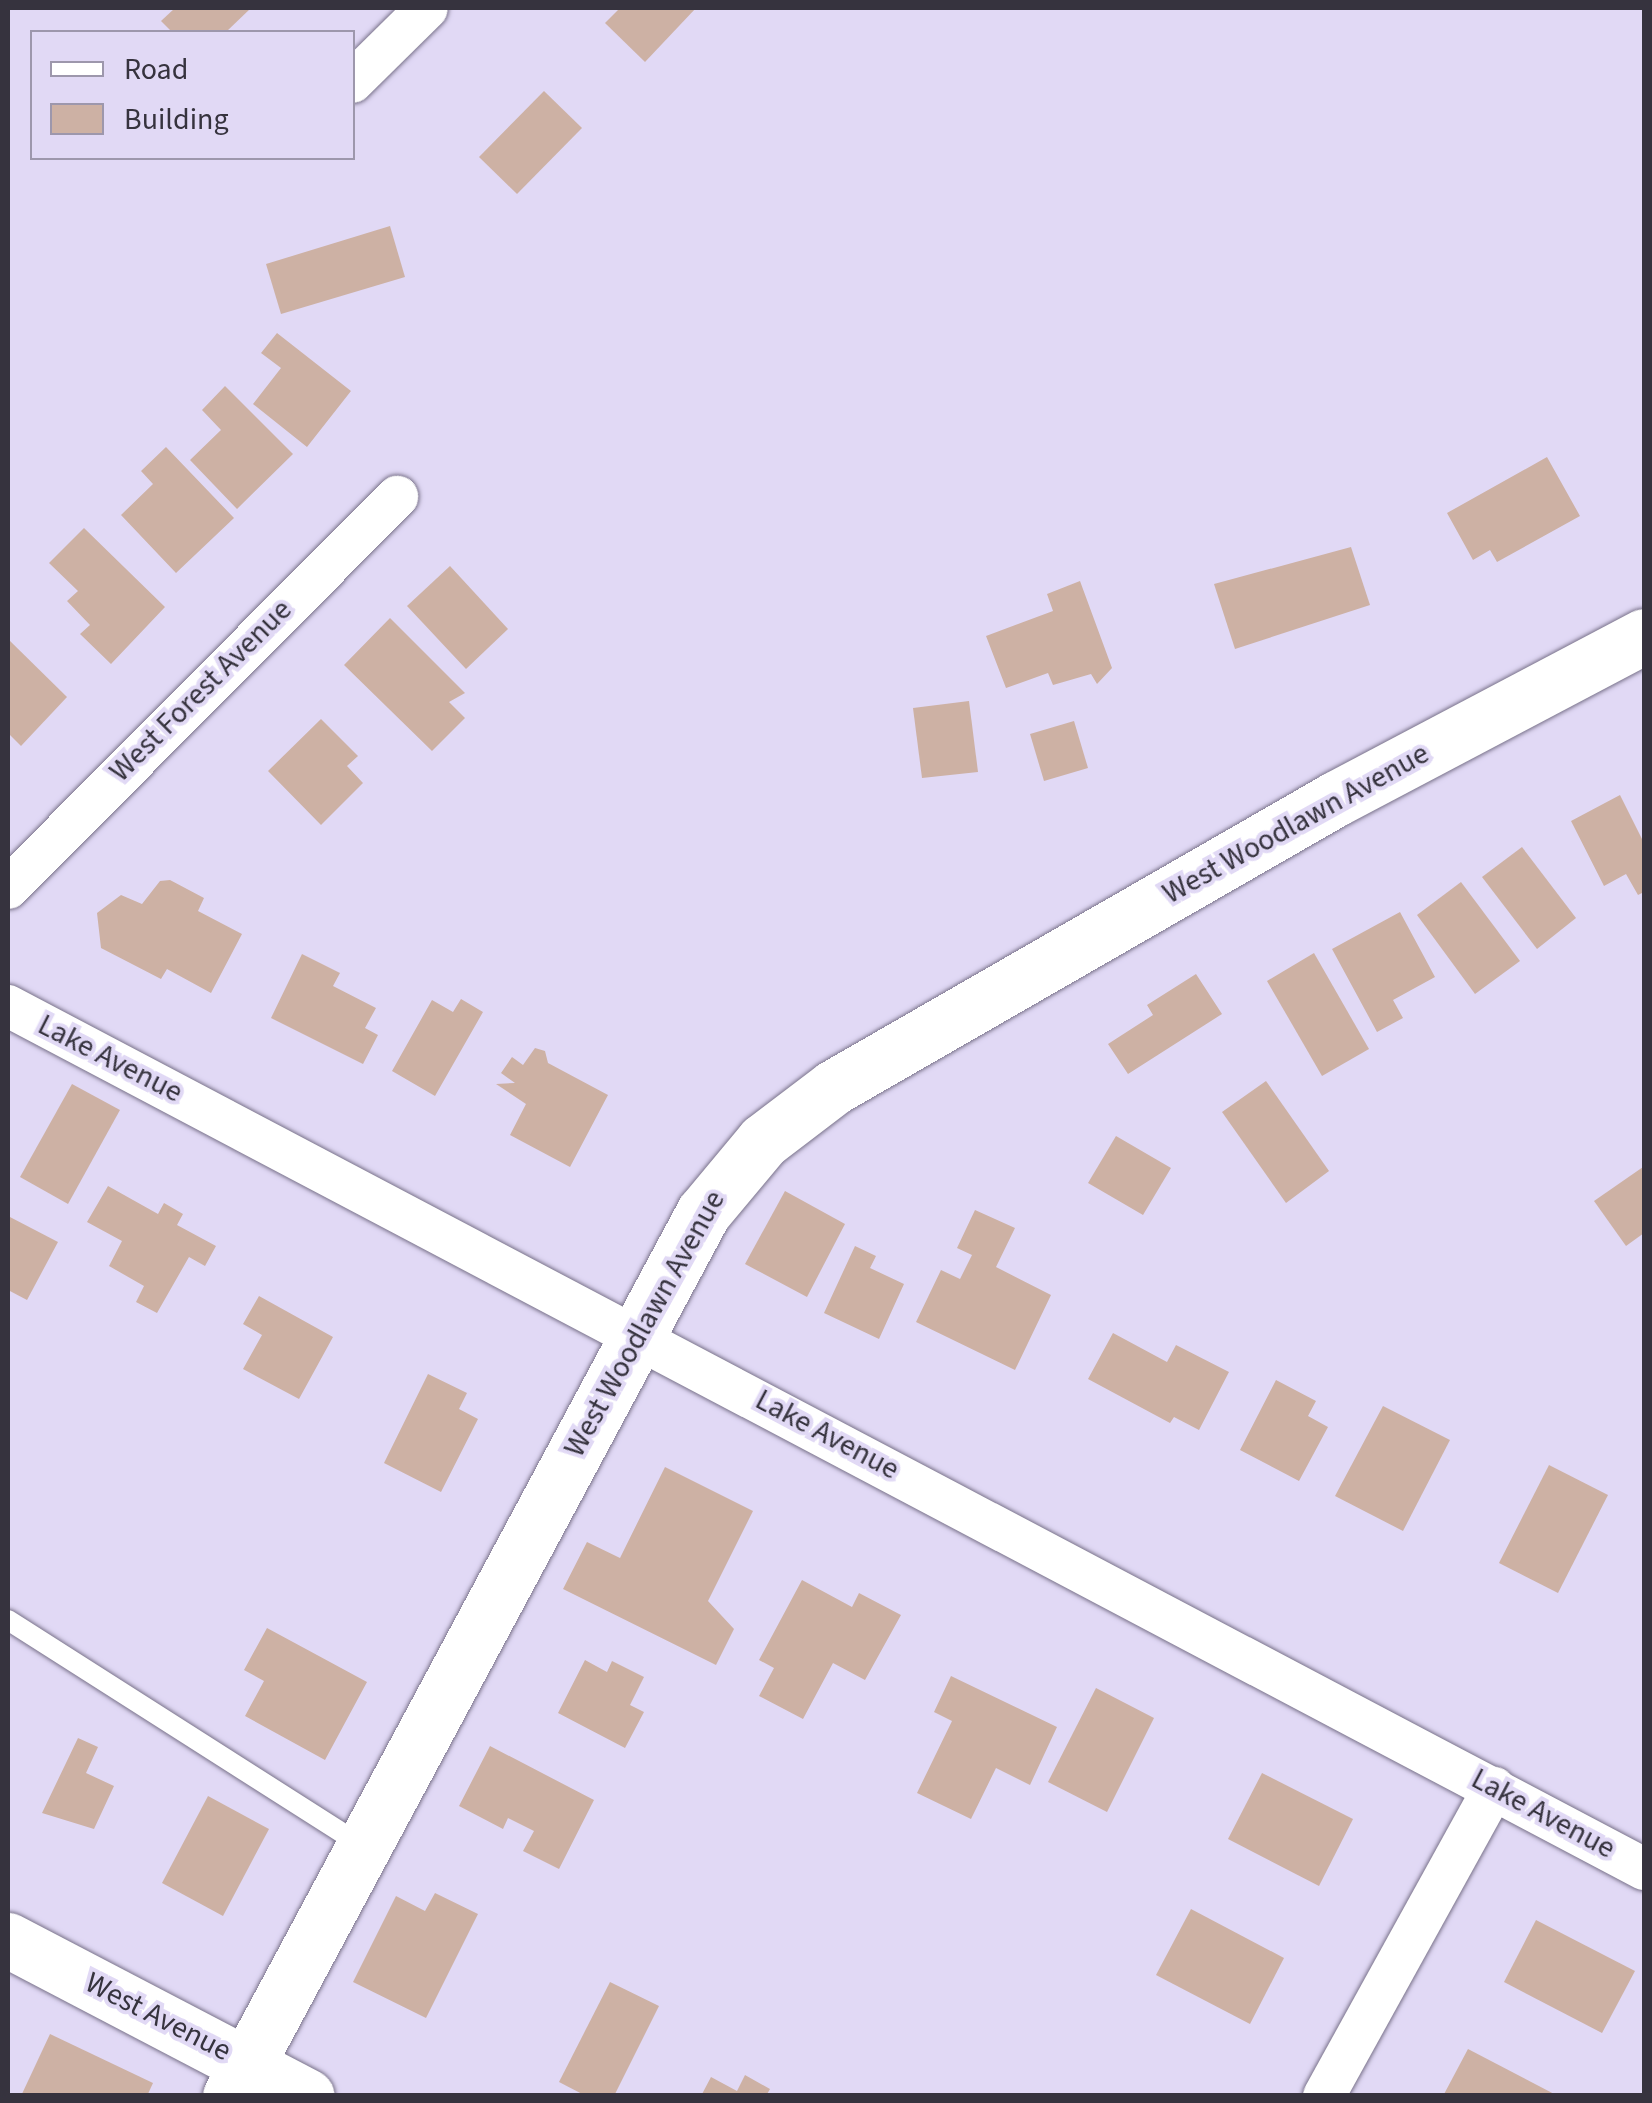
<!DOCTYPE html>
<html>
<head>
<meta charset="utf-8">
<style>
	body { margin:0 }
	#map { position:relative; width:1652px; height:2103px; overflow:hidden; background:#e1d9f5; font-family:"Source Sans 3",sans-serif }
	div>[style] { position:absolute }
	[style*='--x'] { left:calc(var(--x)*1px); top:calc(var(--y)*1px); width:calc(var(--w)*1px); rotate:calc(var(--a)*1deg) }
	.building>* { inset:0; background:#cdb1a4 }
	.roads { filter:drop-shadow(0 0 2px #79728a) drop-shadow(0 0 2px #79728a) }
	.lane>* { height:20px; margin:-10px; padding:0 10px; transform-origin:10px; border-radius:10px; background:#fff }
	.street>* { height:42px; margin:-21px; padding:0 21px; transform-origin:21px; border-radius:21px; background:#fff }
	.secondary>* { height:55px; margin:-27.5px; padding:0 27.5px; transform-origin:27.5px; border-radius:27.5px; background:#fff }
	span { translate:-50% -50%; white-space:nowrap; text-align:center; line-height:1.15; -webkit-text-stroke:8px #e1d9f5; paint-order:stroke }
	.street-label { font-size:30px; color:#36333e }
	.frame { position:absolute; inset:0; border:10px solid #36333e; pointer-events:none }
	.legend { position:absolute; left:30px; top:30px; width:325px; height:130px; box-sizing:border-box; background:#e1d9f5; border:2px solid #9d97ac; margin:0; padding:12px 18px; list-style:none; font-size:30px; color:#36333e }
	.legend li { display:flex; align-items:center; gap:20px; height:50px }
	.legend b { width:50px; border:2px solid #9d97ac }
</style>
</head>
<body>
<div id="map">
	<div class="building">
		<div style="clip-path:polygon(175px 8px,251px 8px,226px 32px,172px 32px,161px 21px)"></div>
		<div style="clip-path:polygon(620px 8px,696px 8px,645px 62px,605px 23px)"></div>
		<div style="clip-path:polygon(544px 91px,582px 128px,517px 194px,479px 157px)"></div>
		<div style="clip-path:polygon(390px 226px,405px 277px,281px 314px,266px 264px)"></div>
		<div style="clip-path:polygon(277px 333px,351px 391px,307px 447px,253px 404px,281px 368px,261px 353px)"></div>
		<div style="clip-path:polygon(225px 386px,293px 454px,237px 509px,190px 460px,221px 430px,202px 410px)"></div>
		<div style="clip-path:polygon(166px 447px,234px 518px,176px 573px,121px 515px,153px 484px,141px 471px)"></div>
		<div style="clip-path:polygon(1547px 457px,1580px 516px,1497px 562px,1490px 550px,1473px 560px,1447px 513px)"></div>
		<div style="clip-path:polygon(84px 528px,165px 607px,111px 664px,80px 634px,90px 625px,67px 601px,78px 591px,49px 563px)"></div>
		<div style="clip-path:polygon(1351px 547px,1370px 605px,1235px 649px,1214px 584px)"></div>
		<div style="clip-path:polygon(450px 566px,508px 629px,466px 669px,407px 606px)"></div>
		<div style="clip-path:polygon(1080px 581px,1112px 668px,1097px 684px,1091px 674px,1053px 685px,1048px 673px,1006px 688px,986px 636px,1053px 611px,1047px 594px)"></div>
		<div style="clip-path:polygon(390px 618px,465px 693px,449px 702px,465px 718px,432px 751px,344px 665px)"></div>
		<div style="clip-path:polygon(8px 639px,67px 697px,21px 746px,8px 733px)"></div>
		<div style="clip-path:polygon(969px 701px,978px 772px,922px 778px,913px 708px)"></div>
		<div style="clip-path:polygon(321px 719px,358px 756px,347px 766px,363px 783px,321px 825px,268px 771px)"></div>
		<div style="clip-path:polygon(1074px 721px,1088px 768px,1044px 781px,1030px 734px)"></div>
		<div style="clip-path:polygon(1620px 795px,1644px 843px,1644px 892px,1638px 895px,1626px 874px,1604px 886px,1571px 821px)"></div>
		<div style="clip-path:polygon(1522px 847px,1576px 918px,1537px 949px,1482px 877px)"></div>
		<div style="clip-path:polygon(170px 880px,204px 898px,198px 911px,242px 934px,211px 993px,167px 969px,161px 979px,101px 948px,97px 913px,121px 895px,142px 904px,160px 881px)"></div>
		<div style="clip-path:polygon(1461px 882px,1520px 961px,1475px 994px,1417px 915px)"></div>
		<div style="clip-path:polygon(1400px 912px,1435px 977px,1393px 1000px,1403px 1018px,1377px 1032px,1332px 949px)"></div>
		<div style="clip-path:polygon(1314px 953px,1369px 1049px,1322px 1076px,1267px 981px)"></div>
		<div style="clip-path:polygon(302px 954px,340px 973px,333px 986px,376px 1008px,365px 1028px,378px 1035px,363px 1064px,271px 1018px)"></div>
		<div style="clip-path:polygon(1196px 974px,1222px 1014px,1128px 1074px,1108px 1044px,1153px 1015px,1147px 1005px)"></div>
		<div style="clip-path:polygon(461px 999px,483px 1012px,435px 1096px,392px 1071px,432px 1000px,453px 1012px)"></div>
		<div style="clip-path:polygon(535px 1048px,545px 1051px,548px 1063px,608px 1095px,570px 1167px,510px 1135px,526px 1104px,496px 1084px,515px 1083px,501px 1073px,512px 1057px,523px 1065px)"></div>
		<div style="clip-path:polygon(1266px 1081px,1329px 1171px,1286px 1203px,1222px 1112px)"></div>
		<div style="clip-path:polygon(72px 1084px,120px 1110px,68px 1204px,20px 1177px)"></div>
		<div style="clip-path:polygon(1116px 1136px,1171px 1168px,1143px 1215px,1088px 1183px)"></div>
		<div style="clip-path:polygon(1643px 1167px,1644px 1233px,1626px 1246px,1594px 1201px)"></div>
		<div style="clip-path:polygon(108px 1186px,158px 1214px,164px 1203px,183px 1214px,177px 1225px,216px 1246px,205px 1266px,189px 1257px,157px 1313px,136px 1302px,144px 1286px,109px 1266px,122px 1241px,87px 1222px)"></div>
		<div style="clip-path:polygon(785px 1191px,845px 1224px,807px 1297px,745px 1264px)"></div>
		<div style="clip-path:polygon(975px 1210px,1015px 1228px,996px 1267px,1051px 1295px,1015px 1370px,916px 1322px,941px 1270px,960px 1279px,972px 1255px,957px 1248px)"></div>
		<div style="clip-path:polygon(8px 1216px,58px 1242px,27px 1300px,8px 1290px)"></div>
		<div style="clip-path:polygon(855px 1246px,876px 1256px,870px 1268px,904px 1284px,879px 1339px,824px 1313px)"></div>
		<div style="clip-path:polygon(259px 1296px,333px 1337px,299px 1399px,243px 1369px,262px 1335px,243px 1324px)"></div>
		<div style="clip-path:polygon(1113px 1333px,1167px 1362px,1176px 1345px,1229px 1372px,1199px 1430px,1174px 1417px,1170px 1423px,1088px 1379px)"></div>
		<div style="clip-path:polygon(428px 1374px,467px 1393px,459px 1409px,478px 1419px,441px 1492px,384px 1463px)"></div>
		<div style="clip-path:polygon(1276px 1380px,1316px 1401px,1308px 1416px,1328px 1427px,1299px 1481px,1240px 1450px)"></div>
		<div style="clip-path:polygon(1383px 1406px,1450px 1440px,1403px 1531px,1335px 1496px)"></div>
		<div style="clip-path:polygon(1549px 1465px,1608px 1495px,1558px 1593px,1499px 1563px)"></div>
		<div style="clip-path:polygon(665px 1467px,753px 1511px,708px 1601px,734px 1629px,716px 1665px,563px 1589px,587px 1542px,620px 1558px)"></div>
		<div style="clip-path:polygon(802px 1580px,852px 1607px,859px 1593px,901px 1615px,865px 1680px,833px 1663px,803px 1719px,759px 1696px,774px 1668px,759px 1660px)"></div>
		<div style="clip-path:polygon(267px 1628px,367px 1682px,325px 1760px,245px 1716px,264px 1681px,244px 1670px)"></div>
		<div style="clip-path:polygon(585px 1660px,607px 1672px,612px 1661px,644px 1677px,630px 1705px,644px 1712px,625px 1748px,558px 1713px)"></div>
		<div style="clip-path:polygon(951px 1676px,1057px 1727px,1030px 1785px,996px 1768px,971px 1819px,917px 1793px,952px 1721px,934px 1712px)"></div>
		<div style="clip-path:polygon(1096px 1688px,1154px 1718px,1107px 1812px,1048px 1782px)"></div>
		<div style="clip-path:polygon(78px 1738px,98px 1747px,86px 1773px,114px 1786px,94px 1829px,42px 1813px)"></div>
		<div style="clip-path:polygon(490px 1746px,594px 1800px,559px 1869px,523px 1851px,534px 1831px,508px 1818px,503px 1829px,459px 1806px)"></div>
		<div style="clip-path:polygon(1262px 1773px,1353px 1819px,1319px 1886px,1228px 1839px)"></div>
		<div style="clip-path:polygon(208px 1796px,269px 1829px,223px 1916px,162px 1883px)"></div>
		<div style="clip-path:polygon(435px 1893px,478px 1914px,426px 2018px,353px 1982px,396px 1896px,425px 1911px)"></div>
		<div style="clip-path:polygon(1191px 1909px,1284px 1958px,1250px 2024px,1156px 1975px)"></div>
		<div style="clip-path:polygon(1536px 1920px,1635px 1971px,1602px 2033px,1504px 1982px)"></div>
		<div style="clip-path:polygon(610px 1982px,659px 2006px,614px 2096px,586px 2096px,559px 2082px)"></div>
		<div style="clip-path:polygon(50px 2034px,153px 2083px,147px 2096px,21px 2096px)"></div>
		<div style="clip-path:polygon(1468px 2049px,1558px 2096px,1443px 2096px)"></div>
		<div style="clip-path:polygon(745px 2075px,770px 2089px,766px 2096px,701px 2096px,711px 2077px,737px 2091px)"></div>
	</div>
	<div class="roads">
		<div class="lane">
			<div style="--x:8;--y:1620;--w:419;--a:32.5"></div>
		</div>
		<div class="street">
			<div style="--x:352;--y:82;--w:105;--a:-44.6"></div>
			<div style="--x:8;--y:888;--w:552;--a:-45.15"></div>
			<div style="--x:8;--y:1006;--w:1850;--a:27.81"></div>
			<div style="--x:1324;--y:2096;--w:352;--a:-61.1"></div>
		</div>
		<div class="secondary">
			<div style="--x:8;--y:1940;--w:337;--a:27.6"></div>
			<div style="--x:230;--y:2096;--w:1002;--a:-61.82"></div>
			<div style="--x:703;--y:1213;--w:94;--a:-50.2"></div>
			<div style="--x:763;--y:1141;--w:89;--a:-37.3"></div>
			<div style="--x:834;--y:1087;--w:578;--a:-29.89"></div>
			<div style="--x:1335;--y:799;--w:349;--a:-27.8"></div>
		</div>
	</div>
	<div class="street-label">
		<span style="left:201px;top:691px;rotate:-45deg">West Forest Avenue</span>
		<span style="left:1296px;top:824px;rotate:-29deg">West Woodlawn Avenue</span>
		<span style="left:110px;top:1059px;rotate:27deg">Lake Avenue</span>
		<span style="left:645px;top:1324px;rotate:-61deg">West Woodlawn Avenue</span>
		<span style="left:827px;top:1435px;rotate:28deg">Lake Avenue</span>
		<span style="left:1543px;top:1814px;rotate:28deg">Lake Avenue</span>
		<span style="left:158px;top:2017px;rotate:27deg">West Avenue</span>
	</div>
	<div class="frame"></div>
	<ul class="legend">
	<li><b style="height:12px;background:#fff"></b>Road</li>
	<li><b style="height:28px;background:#cdb1a4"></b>Building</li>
	</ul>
</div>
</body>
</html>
